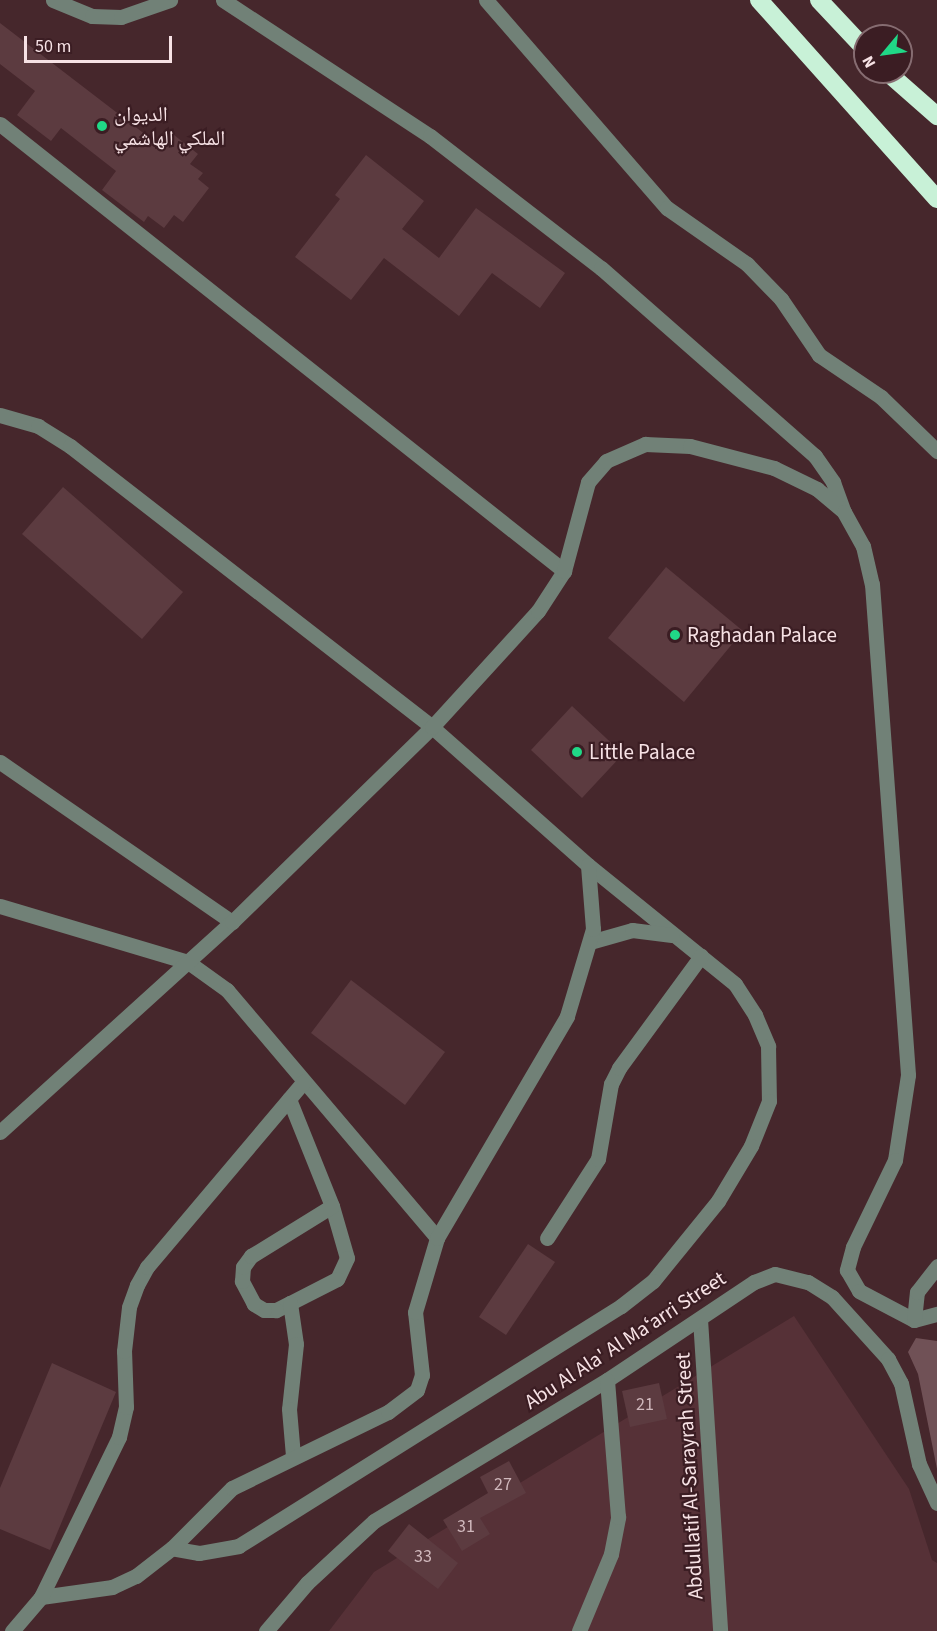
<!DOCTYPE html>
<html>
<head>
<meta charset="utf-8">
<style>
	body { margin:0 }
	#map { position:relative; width:937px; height:1631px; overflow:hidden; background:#46272c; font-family:"Source Sans 3","Noto Naskh Arabic",sans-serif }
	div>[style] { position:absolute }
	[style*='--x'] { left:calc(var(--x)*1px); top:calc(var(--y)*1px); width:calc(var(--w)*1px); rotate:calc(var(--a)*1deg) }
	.built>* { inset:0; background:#563137 }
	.green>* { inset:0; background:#705156 }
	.building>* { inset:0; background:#5c3b40 }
	.minor>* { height:15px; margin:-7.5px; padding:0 7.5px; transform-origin:7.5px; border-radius:7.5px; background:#718177 }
	.highway>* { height:18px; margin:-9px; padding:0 9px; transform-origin:9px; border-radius:9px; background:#c8f1d7 }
	.dots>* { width:16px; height:16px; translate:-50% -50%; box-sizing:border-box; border:3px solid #3b1d23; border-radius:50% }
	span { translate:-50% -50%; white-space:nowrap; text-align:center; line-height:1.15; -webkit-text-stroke:4.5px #3b1d23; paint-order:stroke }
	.number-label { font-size:18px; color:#d0b8bc }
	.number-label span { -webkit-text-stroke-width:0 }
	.poi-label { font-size:21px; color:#f7e2e5 }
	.left { translate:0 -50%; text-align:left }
	.street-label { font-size:21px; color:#f7e2e5 }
	.north { position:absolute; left:853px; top:24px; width:60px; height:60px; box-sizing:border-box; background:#3b1d23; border:2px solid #866c71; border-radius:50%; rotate:241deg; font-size:16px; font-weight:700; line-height:24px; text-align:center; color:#f7e2e5 }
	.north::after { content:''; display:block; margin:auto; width:21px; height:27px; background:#20d887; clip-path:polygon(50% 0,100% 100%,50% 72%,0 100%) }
	.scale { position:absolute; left:24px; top:36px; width:148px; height:27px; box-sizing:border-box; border:3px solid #f7e2e5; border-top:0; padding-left:8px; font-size:18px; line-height:21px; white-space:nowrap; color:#f7e2e5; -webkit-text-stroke:4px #3b1d23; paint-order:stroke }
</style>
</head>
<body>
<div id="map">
	<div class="built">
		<div style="clip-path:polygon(794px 1316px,909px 1489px,932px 1560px,937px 1563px,937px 1631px,329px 1631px,374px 1572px)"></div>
	</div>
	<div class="green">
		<div style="clip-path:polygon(916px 1338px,937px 1341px,937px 1469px,918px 1374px,908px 1352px)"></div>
	</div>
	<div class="building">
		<div style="clip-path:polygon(0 23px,159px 145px,169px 131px,198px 154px,190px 164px,203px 173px,198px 179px,209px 188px,183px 222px,174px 215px,164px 228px,148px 216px,144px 222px,102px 190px,116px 171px,61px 128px,51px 141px,17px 115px,35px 91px,0 64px)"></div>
		<div style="clip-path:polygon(366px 155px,424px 201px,402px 229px,439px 258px,476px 208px,565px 273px,540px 308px,492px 273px,459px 316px,384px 258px,351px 300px,295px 257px,340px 199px,335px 195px)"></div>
		<div style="clip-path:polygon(63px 487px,183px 592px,142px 639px,22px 534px)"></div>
		<div style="clip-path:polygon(666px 567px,743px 631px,684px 702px,608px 638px)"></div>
		<div style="clip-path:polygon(572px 706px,623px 754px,582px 798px,531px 750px)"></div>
		<div style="clip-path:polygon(351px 980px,445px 1052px,405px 1105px,311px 1033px)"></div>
		<div style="clip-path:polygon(528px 1244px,555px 1262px,506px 1335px,479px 1317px)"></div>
		<div style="clip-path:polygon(52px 1363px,116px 1392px,50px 1550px,0 1529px,0 1488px)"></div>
		<div style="clip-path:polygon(659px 1383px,667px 1419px,630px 1427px,622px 1391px)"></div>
		<div style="clip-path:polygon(509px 1461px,526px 1493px,480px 1518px,490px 1534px,462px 1551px,443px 1520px,488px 1493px,480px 1477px)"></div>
		<div style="clip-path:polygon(409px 1524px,458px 1563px,438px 1589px,388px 1551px)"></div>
	</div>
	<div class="minor">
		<div style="--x:53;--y:0;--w:42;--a:22.3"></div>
		<div style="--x:92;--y:16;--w:29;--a:2"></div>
		<div style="--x:121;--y:17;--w:52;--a:-19.1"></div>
		<div style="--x:223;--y:0;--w:248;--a:33.3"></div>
		<div style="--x:430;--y:136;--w:216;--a:37.7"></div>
		<div style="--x:601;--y:268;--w:285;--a:41.3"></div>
		<div style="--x:815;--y:456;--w:32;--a:55"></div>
		<div style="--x:833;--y:482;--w:30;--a:70"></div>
		<div style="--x:486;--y:0;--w:276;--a:49"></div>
		<div style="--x:667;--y:208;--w:98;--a:35"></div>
		<div style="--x:747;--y:264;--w:49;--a:45.8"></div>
		<div style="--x:781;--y:299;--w:68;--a:55.8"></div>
		<div style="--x:819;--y:355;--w:75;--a:34.1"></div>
		<div style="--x:881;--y:397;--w:78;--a:44"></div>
		<div style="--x:0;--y:124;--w:720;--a:38.4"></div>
		<div style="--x:0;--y:415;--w:40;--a:16"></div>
		<div style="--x:38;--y:426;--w:38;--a:32"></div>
		<div style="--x:70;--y:446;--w:458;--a:37.8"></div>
		<div style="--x:432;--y:727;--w:208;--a:41.5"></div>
		<div style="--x:588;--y:865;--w:189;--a:39"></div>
		<div style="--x:735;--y:984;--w:37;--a:57"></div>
		<div style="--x:755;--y:1015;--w:34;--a:67"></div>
		<div style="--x:768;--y:1046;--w:55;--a:89"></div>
		<div style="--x:769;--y:1101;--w:48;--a:111.8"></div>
		<div style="--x:751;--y:1146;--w:64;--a:121"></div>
		<div style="--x:718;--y:1201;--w:103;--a:129.1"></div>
		<div style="--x:653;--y:1281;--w:41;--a:142"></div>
		<div style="--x:621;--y:1306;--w:451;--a:147.9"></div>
		<div style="--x:239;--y:1546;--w:41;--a:170.1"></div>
		<div style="--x:199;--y:1553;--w:27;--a:-170"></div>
		<div style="--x:0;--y:762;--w:282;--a:34.6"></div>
		<div style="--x:0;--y:906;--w:196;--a:16.6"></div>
		<div style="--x:188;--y:962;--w:48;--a:35.7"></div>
		<div style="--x:227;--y:990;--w:325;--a:49.7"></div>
		<div style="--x:590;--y:942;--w:44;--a:-15.9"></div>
		<div style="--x:632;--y:930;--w:40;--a:7.1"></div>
		<div style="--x:289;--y:1099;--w:115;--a:68.1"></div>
		<div style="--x:332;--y:1206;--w:54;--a:73.9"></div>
		<div style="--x:347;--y:1258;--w:23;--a:115"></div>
		<div style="--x:337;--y:1279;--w:53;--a:152.9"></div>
		<div style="--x:290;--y:1303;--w:16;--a:153"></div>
		<div style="--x:276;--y:1310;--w:12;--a:180"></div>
		<div style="--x:264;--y:1310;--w:12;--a:-149"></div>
		<div style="--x:254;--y:1304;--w:26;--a:-118"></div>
		<div style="--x:242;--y:1281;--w:14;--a:-86"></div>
		<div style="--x:243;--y:1267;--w:14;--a:-54"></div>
		<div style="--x:251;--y:1256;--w:95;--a:-31.7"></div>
		<div style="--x:0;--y:1132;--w:313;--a:-42.2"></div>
		<div style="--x:232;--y:922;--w:279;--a:-44.3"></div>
		<div style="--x:432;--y:727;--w:157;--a:-47.6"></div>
		<div style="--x:538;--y:611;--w:48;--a:-57"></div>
		<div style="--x:564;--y:571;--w:92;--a:-74.9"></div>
		<div style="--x:588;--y:482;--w:28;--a:-49"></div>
		<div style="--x:606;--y:461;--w:43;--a:-23.6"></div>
		<div style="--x:645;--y:444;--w:45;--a:2.5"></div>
		<div style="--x:690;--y:446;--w:87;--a:14.7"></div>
		<div style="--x:774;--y:468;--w:48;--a:26"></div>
		<div style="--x:817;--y:489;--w:35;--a:40"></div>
		<div style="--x:844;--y:512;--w:39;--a:61"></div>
		<div style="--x:863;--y:546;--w:39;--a:77"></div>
		<div style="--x:872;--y:584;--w:492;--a:85.8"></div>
		<div style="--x:908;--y:1075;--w:86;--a:98.7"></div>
		<div style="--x:895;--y:1160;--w:97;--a:115.8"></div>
		<div style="--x:853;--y:1247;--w:24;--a:105"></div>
		<div style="--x:847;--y:1270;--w:24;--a:60"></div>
		<div style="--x:859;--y:1291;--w:62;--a:27.8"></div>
		<div style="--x:914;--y:1320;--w:24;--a:-15"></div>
		<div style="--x:547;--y:1238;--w:94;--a:-57.2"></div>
		<div style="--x:598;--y:1159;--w:76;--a:-80.2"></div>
		<div style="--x:611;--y:1084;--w:18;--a:-63"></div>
		<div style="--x:619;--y:1068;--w:139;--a:-53.8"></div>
		<div style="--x:290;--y:1303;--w:41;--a:81.7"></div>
		<div style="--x:296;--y:1344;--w:65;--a:96.1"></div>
		<div style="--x:289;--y:1409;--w:47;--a:85.1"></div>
		<div style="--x:700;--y:1319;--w:313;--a:86.3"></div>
		<div style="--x:914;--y:1320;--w:28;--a:-84"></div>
		<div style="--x:917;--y:1292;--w:33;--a:-52"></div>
		<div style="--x:41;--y:1597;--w:72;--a:-8"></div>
		<div style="--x:112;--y:1587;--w:26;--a:-25"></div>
		<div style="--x:136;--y:1576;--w:46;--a:-37.9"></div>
		<div style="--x:172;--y:1548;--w:85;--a:-45"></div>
		<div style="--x:232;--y:1488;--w:174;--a:-26"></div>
		<div style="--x:388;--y:1412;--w:36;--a:-37"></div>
		<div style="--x:417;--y:1390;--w:16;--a:-72"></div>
		<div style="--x:422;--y:1375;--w:63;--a:-96.3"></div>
		<div style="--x:415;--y:1312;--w:77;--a:-73.4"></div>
		<div style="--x:437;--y:1238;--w:257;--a:-59.6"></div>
		<div style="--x:567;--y:1016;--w:91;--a:-73.4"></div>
		<div style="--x:593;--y:929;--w:64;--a:-94.5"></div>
		<div style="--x:12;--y:1631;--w:45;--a:-49.5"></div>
		<div style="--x:41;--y:1597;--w:178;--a:-64"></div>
		<div style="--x:119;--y:1437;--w:31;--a:-77"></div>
		<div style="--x:126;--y:1407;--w:56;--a:-92"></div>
		<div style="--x:124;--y:1351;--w:44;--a:-83.5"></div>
		<div style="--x:129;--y:1307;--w:23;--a:-70"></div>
		<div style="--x:137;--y:1285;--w:21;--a:-61"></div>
		<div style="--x:147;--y:1267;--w:243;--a:-49.8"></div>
		<div style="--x:266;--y:1631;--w:63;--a:-49.5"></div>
		<div style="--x:307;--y:1583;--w:91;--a:-42.8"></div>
		<div style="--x:374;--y:1521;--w:272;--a:-31.2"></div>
		<div style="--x:607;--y:1380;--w:177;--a:-33.7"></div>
		<div style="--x:754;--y:1282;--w:22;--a:-21"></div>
		<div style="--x:775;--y:1274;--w:34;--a:14"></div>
		<div style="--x:808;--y:1282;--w:28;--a:32"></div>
		<div style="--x:832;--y:1297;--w:84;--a:47.9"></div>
		<div style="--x:888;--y:1359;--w:27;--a:62"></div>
		<div style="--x:901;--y:1383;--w:83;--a:77.5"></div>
		<div style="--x:919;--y:1464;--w:43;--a:65.2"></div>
		<div style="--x:579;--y:1631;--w:83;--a:-67.4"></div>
		<div style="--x:611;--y:1554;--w:38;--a:-79"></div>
		<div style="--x:618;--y:1517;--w:137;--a:-94.6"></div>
	</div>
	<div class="highway">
		<div style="--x:759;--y:0;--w:267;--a:48.2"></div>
		<div style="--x:819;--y:0;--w:67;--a:46.8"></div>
		<div style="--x:887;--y:72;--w:67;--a:41.3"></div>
	</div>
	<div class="dots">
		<div style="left:102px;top:126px;background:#20d887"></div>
		<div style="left:675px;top:635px;background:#20d887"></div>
		<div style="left:577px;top:752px;background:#20d887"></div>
	</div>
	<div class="number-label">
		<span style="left:645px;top:1405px">21</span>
		<span style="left:503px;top:1485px">27</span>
		<span style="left:466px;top:1527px">31</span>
		<span style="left:423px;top:1557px">33</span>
	</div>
	<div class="poi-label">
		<span class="left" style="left:114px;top:126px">الديوان<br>الملكي الهاشمي</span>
		<span class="left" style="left:687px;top:635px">Raghadan Palace</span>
		<span class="left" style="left:589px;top:752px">Little Palace</span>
	</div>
	<div class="street-label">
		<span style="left:625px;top:1340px;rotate:-33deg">Abu Al Ala' Al Maʻarri Street</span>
		<span style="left:689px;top:1476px;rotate:-93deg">Abdullatif Al-Sarayrah Street</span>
	</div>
	<div class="north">N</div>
	<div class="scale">50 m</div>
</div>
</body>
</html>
